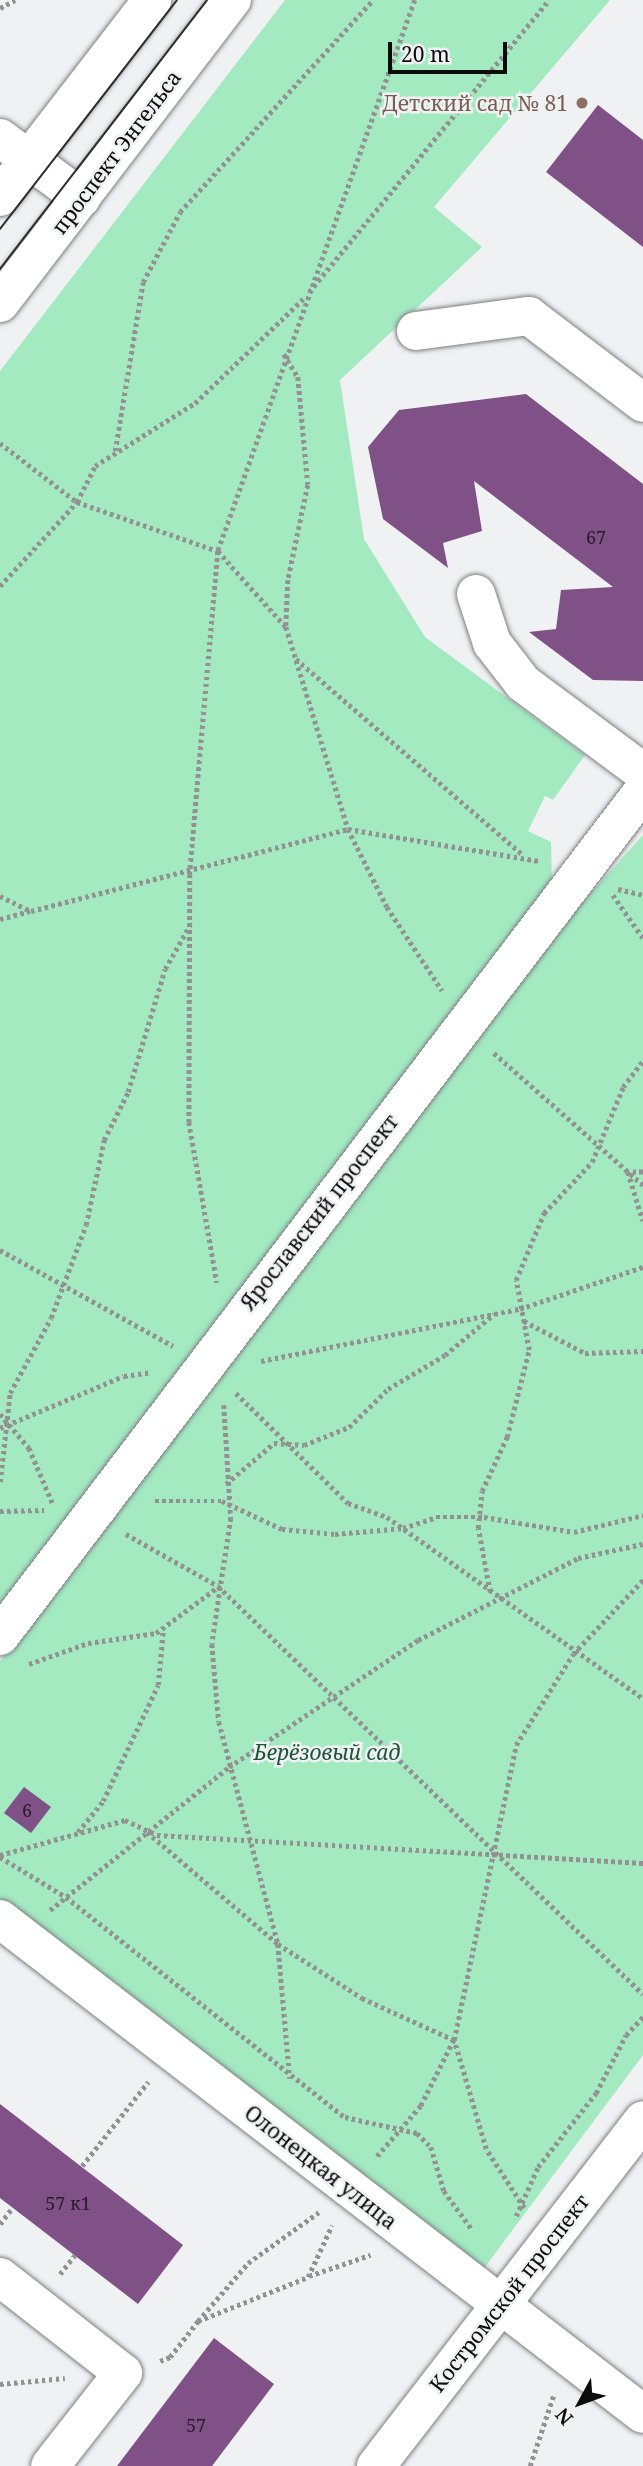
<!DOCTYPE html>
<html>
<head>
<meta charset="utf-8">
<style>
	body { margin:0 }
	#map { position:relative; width:643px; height:2466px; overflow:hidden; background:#f0f1f3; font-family:"Noto Serif",serif }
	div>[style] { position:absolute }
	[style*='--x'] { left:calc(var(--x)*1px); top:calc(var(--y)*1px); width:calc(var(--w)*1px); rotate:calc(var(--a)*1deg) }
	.green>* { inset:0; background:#a3eac1 }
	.building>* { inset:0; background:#805186 }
	.path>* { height:4.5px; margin-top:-2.25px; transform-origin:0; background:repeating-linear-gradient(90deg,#929294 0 3.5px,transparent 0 7px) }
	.roads { filter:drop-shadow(0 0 2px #7e7f81) drop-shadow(0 0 2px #7e7f81) }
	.minor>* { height:38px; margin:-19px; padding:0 19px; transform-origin:19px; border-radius:19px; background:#fff }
	.major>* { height:38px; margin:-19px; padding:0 19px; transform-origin:19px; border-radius:19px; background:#fff }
	.tram>* { height:2px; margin:-1px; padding:0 1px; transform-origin:1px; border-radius:1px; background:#2e2e2f }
	.dots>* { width:19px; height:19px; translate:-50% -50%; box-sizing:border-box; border:4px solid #f0f1f3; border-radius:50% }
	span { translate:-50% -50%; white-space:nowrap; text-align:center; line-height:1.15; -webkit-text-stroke:5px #f0f1f3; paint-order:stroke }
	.number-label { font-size:18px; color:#291d2b }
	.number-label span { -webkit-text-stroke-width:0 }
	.education-label { font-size:21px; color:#785e54 }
	.right { translate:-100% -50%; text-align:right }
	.street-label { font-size:21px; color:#0c0c0d }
	.park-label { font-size:21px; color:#1b5539; font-style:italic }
	.north { position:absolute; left:545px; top:2368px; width:70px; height:70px; -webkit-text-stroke:5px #f0f1f3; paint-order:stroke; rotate:229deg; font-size:19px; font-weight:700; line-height:28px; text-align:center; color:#0c0c0d }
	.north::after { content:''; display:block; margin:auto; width:24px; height:32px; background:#0c0c0d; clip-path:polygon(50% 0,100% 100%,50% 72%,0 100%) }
	.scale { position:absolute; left:388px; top:42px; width:119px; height:32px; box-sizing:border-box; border:4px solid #0c0c0d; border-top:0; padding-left:9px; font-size:21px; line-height:24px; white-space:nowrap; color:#0c0c0d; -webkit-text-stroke:5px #f0f1f3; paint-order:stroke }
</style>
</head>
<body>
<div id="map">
	<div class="green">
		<div style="clip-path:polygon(285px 0,610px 0,434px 207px,482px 247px,340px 380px,364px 539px,425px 637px,585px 755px,553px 800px,545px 796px,528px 831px,551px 842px,552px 884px,0 1609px,0 371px)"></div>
		<div style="clip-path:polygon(643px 835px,643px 2055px,479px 2275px,0 1901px,0 1661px,536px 954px)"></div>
	</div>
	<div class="building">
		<div style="clip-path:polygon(598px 105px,643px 140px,643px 247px,546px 172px)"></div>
		<div style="clip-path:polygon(526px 394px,643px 484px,643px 681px,593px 680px,529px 632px,556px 629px,561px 590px,613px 587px,474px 481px,482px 531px,443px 543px,448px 568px,383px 519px,368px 447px,399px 410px)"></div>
		<div style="clip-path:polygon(24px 1787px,51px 1807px,31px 1833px,4px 1813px)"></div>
		<div style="clip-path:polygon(0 2104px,183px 2245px,138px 2304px,0 2198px)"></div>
		<div style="clip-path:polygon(214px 2338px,274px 2384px,212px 2466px,117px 2466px)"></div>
	</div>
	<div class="path">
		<div style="--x:415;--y:0;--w:585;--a:109.67"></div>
		<div style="--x:218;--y:551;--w:102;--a:48.2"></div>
		<div style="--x:286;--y:627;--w:211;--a:72.9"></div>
		<div style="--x:348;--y:829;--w:87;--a:63.4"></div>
		<div style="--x:387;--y:907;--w:100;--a:56.5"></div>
		<div style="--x:0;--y:8;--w:17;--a:-28"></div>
		<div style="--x:309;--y:292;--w:378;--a:-50.6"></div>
		<div style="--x:284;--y:354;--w:27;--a:59"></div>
		<div style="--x:298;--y:377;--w:108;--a:84.7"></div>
		<div style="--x:308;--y:485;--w:97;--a:101.9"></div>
		<div style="--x:288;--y:580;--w:46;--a:92.5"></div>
		<div style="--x:0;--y:443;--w:97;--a:37.5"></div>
		<div style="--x:77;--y:502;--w:149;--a:19.2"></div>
		<div style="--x:218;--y:551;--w:324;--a:95"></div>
		<div style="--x:190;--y:874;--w:248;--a:90.2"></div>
		<div style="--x:189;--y:1122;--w:163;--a:80.1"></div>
		<div style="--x:115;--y:451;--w:171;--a:-80.6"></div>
		<div style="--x:143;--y:282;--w:79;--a:-62.1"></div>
		<div style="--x:180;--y:212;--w:287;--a:-47.7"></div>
		<div style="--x:0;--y:586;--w:114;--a:-47.5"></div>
		<div style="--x:77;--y:502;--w:40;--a:-63.4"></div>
		<div style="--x:95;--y:466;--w:118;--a:-32.2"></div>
		<div style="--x:195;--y:403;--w:150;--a:-43.9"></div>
		<div style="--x:296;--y:659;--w:300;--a:40.8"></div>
		<div style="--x:618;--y:889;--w:26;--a:13"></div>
		<div style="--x:613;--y:895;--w:52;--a:55.1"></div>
		<div style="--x:0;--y:896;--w:34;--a:26"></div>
		<div style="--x:31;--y:911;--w:327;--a:-14.5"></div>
		<div style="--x:348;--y:829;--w:194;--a:9.5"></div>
		<div style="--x:0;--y:919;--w:31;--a:-15"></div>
		<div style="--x:494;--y:1053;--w:199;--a:41.5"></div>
		<div style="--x:643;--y:1172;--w:15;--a:180"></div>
		<div style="--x:628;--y:1172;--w:51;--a:73"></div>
		<div style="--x:0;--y:1250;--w:198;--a:29"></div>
		<div style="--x:524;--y:1321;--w:69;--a:27.7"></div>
		<div style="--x:585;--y:1353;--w:58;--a:-2"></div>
		<div style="--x:261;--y:1361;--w:264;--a:-11.4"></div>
		<div style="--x:520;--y:1309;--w:130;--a:-18.9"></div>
		<div style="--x:236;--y:1393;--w:157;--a:44.5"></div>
		<div style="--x:348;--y:1503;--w:41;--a:19.7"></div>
		<div style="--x:387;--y:1517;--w:314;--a:35.3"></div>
		<div style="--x:224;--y:1405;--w:113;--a:86.5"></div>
		<div style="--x:231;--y:1518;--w:127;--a:98.6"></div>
		<div style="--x:212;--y:1644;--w:78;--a:84.9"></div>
		<div style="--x:219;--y:1722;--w:230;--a:75.1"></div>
		<div style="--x:278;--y:1944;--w:135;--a:84.9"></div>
		<div style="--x:0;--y:1414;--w:45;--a:49.5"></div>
		<div style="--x:29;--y:1448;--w:61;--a:66.8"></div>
		<div style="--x:0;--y:1428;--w:134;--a:-22.8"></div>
		<div style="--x:124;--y:1376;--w:27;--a:-8"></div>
		<div style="--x:0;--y:1482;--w:90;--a:-83.6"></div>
		<div style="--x:10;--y:1393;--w:85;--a:-61.3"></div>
		<div style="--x:51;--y:1318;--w:99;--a:-69.4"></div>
		<div style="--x:86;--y:1225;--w:87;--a:-78"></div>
		<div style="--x:104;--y:1140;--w:54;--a:-63.4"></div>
		<div style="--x:128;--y:1092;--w:128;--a:-73.3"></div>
		<div style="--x:165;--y:969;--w:51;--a:-60.4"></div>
		<div style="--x:226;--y:1484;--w:63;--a:-40.5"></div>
		<div style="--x:274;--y:1443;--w:30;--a:4"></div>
		<div style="--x:304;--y:1445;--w:48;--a:-21.8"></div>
		<div style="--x:349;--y:1427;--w:54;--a:-44.3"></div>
		<div style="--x:388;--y:1389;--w:66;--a:-30.8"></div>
		<div style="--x:445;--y:1355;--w:64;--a:-39.9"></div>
		<div style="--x:155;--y:1501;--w:67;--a:0"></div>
		<div style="--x:222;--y:1501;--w:66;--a:25"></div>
		<div style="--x:282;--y:1529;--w:53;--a:5.4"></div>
		<div style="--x:335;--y:1534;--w:68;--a:-5"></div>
		<div style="--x:403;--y:1528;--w:35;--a:-18"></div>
		<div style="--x:436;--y:1517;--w:48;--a:0"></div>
		<div style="--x:484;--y:1517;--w:91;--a:9.5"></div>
		<div style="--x:574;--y:1532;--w:71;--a:-13.8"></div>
		<div style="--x:0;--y:1511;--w:44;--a:-1.3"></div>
		<div style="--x:126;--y:1534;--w:106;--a:29.5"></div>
		<div style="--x:218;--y:1586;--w:589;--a:43.83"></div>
		<div style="--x:490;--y:1592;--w:65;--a:-100.6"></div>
		<div style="--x:478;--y:1528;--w:37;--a:-84"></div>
		<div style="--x:482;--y:1491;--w:60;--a:-65.2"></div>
		<div style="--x:507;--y:1437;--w:90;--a:-75.8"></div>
		<div style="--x:529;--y:1350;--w:71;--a:-100.5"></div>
		<div style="--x:516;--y:1280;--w:73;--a:-67.3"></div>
		<div style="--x:544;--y:1213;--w:70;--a:-46.7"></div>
		<div style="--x:592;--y:1162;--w:81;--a:-67.5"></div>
		<div style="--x:623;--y:1087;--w:34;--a:-53"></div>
		<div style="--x:29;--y:1664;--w:63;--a:-19.6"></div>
		<div style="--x:88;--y:1643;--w:69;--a:-8.4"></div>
		<div style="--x:156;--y:1633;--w:77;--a:-36.6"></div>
		<div style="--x:78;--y:1832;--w:40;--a:-51"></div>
		<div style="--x:103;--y:1801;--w:128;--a:-64.6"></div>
		<div style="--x:158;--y:1685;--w:55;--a:-84.8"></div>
		<div style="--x:147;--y:1832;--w:172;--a:40.5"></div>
		<div style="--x:278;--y:1944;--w:100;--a:32.7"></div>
		<div style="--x:362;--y:1998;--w:101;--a:24.5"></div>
		<div style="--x:454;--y:2040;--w:74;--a:116.6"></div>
		<div style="--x:421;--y:2106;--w:69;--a:130.9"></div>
		<div style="--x:0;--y:1855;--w:130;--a:-15.6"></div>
		<div style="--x:125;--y:1820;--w:35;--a:25"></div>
		<div style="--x:157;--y:1835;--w:487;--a:3.3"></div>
		<div style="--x:0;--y:1857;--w:77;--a:31.2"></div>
		<div style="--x:66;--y:1897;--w:355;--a:38.3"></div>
		<div style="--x:345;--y:2117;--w:74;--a:12.5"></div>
		<div style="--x:417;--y:2133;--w:20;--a:45"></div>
		<div style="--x:431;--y:2147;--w:46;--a:73.5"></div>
		<div style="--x:444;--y:2191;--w:46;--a:53.9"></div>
		<div style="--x:50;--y:1910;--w:229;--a:-38.6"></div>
		<div style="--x:229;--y:1767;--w:228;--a:-33.9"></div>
		<div style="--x:418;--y:1640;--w:180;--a:-27.1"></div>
		<div style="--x:578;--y:1558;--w:66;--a:-12.2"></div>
		<div style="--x:82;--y:2166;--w:107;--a:-51.8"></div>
		<div style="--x:524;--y:2208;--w:70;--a:-122.8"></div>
		<div style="--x:486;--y:2149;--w:114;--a:-106.4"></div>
		<div style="--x:454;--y:2040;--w:301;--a:-78.1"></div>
		<div style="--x:516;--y:1745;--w:107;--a:-57.9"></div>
		<div style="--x:573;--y:1654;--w:102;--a:-46.6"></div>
		<div style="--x:516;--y:2216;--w:54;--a:-65.8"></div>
		<div style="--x:538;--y:2167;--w:94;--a:-51.9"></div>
		<div style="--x:596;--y:2093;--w:65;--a:-62.7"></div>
		<div style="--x:626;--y:2035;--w:25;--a:-47"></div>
		<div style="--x:0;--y:2224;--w:20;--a:-53"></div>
		<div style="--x:60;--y:2274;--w:24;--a:-52"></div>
		<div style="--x:309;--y:2276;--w:65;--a:-19"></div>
		<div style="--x:198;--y:2321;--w:77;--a:-49.2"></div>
		<div style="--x:248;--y:2263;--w:87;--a:-35.7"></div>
		<div style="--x:160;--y:2361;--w:11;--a:-22"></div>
		<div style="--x:170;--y:2357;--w:46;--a:-52.1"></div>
		<div style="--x:198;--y:2321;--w:118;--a:-21.8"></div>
		<div style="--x:308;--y:2277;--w:57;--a:-65.2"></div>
		<div style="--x:0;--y:2384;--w:65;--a:-5.3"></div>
		<div style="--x:530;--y:2466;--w:76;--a:-71.6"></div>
	</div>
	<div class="roads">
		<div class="minor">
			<div style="--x:0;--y:138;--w:101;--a:36.5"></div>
			<div style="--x:416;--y:331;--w:114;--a:-7.6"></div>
			<div style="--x:529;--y:316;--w:143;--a:37.3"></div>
			<div style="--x:476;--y:594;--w:52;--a:71.9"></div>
			<div style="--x:492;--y:643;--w:51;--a:52.2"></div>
			<div style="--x:523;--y:683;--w:149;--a:36.6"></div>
			<div style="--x:0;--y:1636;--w:1062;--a:-52.73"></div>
			<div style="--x:0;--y:1919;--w:811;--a:37.59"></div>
			<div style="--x:0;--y:2277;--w:156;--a:38"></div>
			<div style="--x:123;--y:2373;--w:118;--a:128.1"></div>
			<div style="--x:376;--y:2466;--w:437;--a:-52.3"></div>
		</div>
		<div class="major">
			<div style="--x:0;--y:197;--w:249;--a:-52.3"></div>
			<div style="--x:0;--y:303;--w:382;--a:-52.6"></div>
		</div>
	</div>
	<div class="tram">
		<div style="--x:0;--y:229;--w:289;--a:-52.3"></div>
		<div style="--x:0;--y:269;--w:339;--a:-52.4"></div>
	</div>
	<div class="dots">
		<div style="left:582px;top:103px;background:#8d6e63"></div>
	</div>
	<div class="number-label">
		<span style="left:596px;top:537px">67</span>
		<span style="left:27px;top:1810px">6</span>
		<span style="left:68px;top:2203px">57 к1</span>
		<span style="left:196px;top:2425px">57</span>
	</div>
	<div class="education-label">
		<span class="right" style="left:568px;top:103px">Детский сад № 81</span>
	</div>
	<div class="street-label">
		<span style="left:116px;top:152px;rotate:-53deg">проспект Энгельса</span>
		<span style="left:319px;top:1212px;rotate:-52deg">Ярославский проспект</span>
		<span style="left:321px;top:2167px;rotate:38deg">Олонецкая улица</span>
		<span style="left:509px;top:2293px;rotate:-52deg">Костромской проспект</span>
	</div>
	<div class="park-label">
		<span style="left:327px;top:1752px">Берёзовый сад</span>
	</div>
	<div class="north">N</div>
	<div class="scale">20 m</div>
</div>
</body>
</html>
